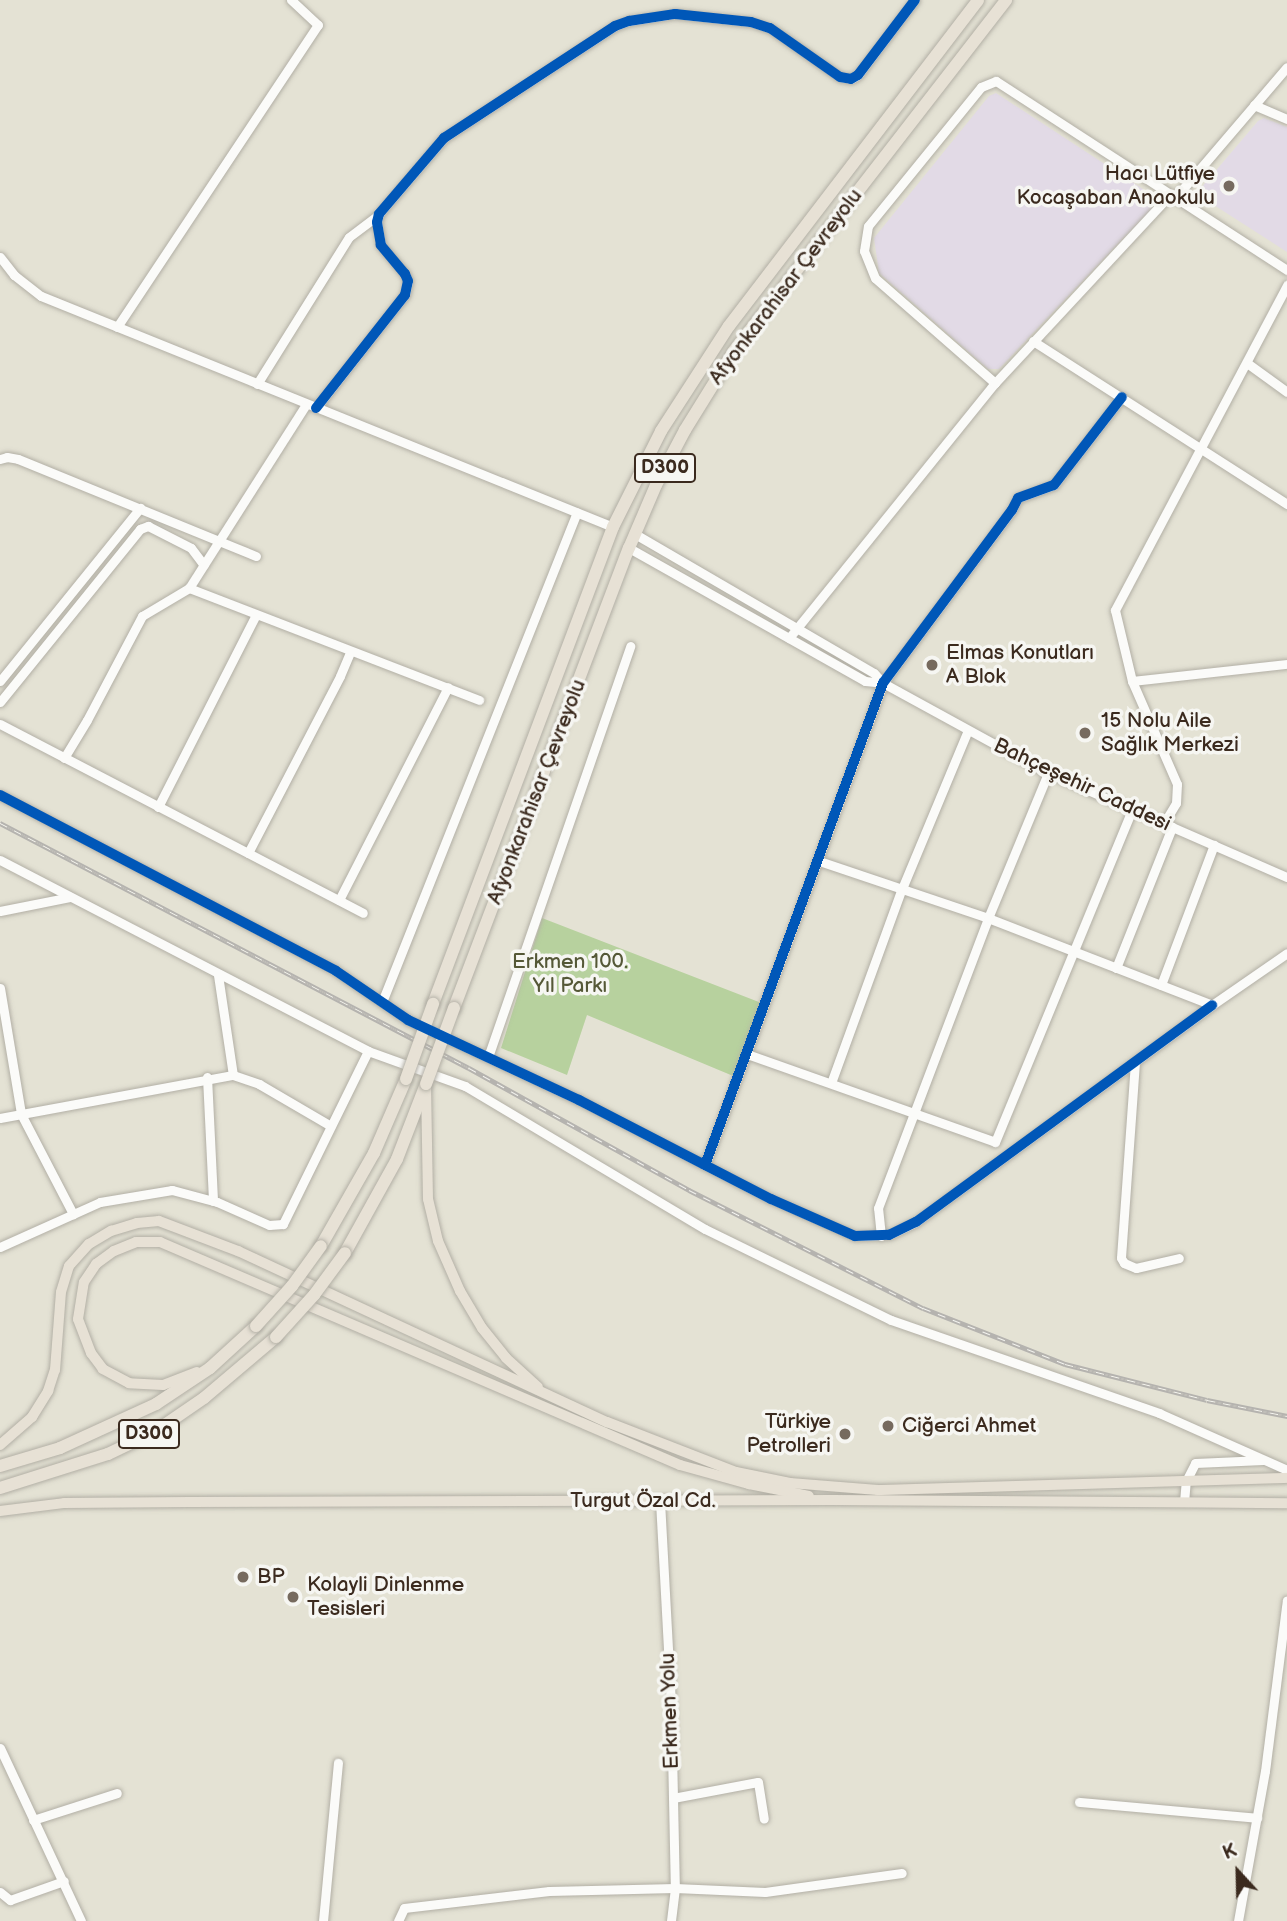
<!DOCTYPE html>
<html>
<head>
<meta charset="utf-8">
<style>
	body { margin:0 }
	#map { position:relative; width:1287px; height:1921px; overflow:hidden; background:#e4e2d4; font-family:"Balsamiq Sans",sans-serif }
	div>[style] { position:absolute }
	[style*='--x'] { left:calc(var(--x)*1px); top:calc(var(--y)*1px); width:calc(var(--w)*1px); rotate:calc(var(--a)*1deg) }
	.built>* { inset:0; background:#e2dae6 }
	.green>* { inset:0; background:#b7d19e }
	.roads { filter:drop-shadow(0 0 2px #b2afa5) drop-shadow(0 0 2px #b2afa5) }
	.minor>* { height:9px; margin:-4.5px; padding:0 4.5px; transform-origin:4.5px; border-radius:4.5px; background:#fbfbf9 }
	.major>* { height:10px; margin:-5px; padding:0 5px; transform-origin:5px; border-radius:5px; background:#e7e1d5 }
	.highway>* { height:12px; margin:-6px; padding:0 6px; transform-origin:6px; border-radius:6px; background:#e7e1d5 }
	.rail>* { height:5px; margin-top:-2.5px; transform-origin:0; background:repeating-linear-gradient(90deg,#f6f6f2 0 8px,#b5b3af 0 16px); box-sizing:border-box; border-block:2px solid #b5b3af }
	.bridges { filter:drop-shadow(0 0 2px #b2afa5) drop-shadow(0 0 2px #b2afa5) }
	.highway-bridge>* { height:12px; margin:-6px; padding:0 6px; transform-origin:6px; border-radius:6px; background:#e7e1d5 }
	.cycleway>* { height:10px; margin:-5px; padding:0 5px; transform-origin:5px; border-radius:5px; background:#0057b8 }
	.dots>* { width:19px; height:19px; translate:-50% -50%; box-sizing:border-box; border:4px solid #f6f6f2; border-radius:50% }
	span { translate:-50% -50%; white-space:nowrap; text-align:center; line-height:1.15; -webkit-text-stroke:7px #f6f6f2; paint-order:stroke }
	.shield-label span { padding:2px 5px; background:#f6f6f2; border:2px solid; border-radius:5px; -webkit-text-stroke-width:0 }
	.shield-label { font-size:19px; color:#3b2a1e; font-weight:700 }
	.poi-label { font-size:21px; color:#3b2a1e }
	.right { translate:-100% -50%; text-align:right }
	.left { translate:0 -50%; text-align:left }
	.street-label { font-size:21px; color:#3b2a1e }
	.park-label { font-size:21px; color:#555837 }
	.north { position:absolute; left:1203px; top:1837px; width:70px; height:70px; -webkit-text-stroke:5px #f6f6f2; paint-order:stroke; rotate:338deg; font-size:19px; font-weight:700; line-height:28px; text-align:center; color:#3b2a1e }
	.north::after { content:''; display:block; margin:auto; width:24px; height:32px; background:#3b2a1e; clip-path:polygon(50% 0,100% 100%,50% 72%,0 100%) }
</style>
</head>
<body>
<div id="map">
	<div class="built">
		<div style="clip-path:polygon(996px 93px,1152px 195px,1153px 207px,999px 369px,988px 369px,879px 273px,874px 238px,989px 96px)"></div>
		<div style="clip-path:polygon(1264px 118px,1287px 127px,1287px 252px,1203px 198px,1201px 188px,1258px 121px)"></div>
	</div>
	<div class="green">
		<div style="clip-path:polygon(542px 918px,764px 1004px,738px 1078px,587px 1015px,567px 1075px,501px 1048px)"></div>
	</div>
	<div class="roads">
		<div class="minor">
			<div style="--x:1254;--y:105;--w:36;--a:23"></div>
			<div style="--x:1175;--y:198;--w:172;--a:-49.5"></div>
			<div style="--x:0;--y:257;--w:23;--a:52"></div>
			<div style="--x:14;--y:275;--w:34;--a:38"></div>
			<div style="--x:41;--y:296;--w:617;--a:21.99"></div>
			<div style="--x:117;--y:327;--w:363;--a:-56.4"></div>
			<div style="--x:318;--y:25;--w:37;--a:-137"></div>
			<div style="--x:1033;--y:341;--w:302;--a:32.7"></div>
			<div style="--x:1247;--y:363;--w:49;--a:35.9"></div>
			<div style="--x:995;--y:383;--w:159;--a:-138.8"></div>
			<div style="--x:875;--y:278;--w:29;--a:-112"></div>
			<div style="--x:864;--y:251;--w:25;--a:-81"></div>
			<div style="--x:868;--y:226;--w:179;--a:-50.9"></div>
			<div style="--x:981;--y:87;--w:16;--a:-22"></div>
			<div style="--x:996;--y:81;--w:347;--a:33"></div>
			<div style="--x:257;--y:384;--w:173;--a:-58"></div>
			<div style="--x:349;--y:237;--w:38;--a:-37"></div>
			<div style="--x:316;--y:408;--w:144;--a:-51.8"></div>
			<div style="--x:405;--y:295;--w:14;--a:-78"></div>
			<div style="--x:408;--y:281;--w:8;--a:-113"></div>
			<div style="--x:405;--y:274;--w:38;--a:-130"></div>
			<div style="--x:381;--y:245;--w:23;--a:-100"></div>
			<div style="--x:377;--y:222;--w:8;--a:-76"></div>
			<div style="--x:379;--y:214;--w:100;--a:-49.5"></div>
			<div style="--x:444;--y:138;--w:204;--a:-33.2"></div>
			<div style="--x:615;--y:26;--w:15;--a:-20"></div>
			<div style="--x:629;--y:21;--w:47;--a:-8.7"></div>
			<div style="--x:675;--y:14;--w:76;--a:6"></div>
			<div style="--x:751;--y:22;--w:20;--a:18"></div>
			<div style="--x:770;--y:28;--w:85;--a:35"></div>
			<div style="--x:840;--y:77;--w:11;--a:10"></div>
			<div style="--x:851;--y:79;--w:8;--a:-30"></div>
			<div style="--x:858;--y:75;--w:94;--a:-52.8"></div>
			<div style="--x:0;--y:459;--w:7;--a:-16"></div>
			<div style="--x:7;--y:457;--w:11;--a:10"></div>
			<div style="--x:18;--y:459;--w:257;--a:22.2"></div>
			<div style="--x:635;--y:534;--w:276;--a:30.2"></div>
			<div style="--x:874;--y:673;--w:13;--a:48"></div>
			<div style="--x:883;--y:683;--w:183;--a:28.7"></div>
			<div style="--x:1044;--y:771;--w:265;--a:23.6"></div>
			<div style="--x:629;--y:548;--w:271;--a:29.4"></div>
			<div style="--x:865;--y:681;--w:18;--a:6"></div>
			<div style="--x:189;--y:588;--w:311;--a:21.1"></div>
			<div style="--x:789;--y:638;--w:328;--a:-51.1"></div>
			<div style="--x:995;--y:383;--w:257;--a:-47.1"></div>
			<div style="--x:0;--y:681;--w:223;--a:-51"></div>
			<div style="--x:1132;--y:681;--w:156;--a:-6.3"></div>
			<div style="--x:0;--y:702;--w:223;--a:-51"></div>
			<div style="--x:140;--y:529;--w:9;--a:-21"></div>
			<div style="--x:148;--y:526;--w:48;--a:27.1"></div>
			<div style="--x:191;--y:548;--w:21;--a:53"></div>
			<div style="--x:0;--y:724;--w:409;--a:27.5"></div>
			<div style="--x:64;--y:758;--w:44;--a:-58.8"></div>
			<div style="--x:87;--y:720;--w:118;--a:-62.1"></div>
			<div style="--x:142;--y:616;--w:55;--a:-30.8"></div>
			<div style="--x:189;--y:588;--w:218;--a:-57.5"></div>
			<div style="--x:0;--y:795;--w:379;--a:27.6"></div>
			<div style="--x:336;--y:971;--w:87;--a:34.2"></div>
			<div style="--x:408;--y:1020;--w:189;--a:25.1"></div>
			<div style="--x:579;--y:1100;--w:216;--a:27.3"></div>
			<div style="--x:771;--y:1199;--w:92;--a:23.8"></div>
			<div style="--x:855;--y:1236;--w:34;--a:-2"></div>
			<div style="--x:889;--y:1235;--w:30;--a:-26"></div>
			<div style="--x:916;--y:1222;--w:367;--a:-36.2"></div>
			<div style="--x:158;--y:807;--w:216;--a:-63"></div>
			<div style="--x:1164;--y:823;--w:23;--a:-59"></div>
			<div style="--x:1176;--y:803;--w:19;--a:-87"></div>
			<div style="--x:1177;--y:784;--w:112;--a:-113.6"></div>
			<div style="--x:1132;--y:681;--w:73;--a:-103.5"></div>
			<div style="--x:1115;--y:610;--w:368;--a:-62.1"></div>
			<div style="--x:248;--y:853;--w:199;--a:-62.5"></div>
			<div style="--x:340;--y:676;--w:26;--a:-67"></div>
			<div style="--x:0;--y:860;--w:415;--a:27.4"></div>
			<div style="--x:368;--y:1051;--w:193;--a:116.2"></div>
			<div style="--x:283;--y:1224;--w:14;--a:176"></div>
			<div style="--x:269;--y:1225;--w:57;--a:-156.1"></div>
			<div style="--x:217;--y:1202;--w:47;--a:-165.1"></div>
			<div style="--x:172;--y:1190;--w:73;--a:170.5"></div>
			<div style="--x:100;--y:1202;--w:110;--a:155.8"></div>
			<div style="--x:819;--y:861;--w:178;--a:18.6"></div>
			<div style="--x:988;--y:918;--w:240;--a:21.2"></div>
			<div style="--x:1212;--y:1005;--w:91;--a:-34.7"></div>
			<div style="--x:339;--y:900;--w:239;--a:-62.9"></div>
			<div style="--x:0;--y:911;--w:71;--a:-11.3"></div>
			<div style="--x:1116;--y:968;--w:152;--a:-68.3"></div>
			<div style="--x:218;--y:975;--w:101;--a:81.5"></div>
			<div style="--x:1161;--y:985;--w:150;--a:-69.3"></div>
			<div style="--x:0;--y:988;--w:128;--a:80.5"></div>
			<div style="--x:21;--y:1114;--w:113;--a:62.5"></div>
			<div style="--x:382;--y:1002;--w:527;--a:-68.3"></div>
			<div style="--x:368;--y:1051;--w:103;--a:19.8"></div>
			<div style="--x:465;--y:1086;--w:279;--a:30.8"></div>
			<div style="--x:705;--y:1229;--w:207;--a:26.1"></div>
			<div style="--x:891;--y:1320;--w:284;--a:19.1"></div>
			<div style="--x:1159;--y:1413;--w:140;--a:24"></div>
			<div style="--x:747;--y:1054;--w:263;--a:19.5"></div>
			<div style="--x:995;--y:1142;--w:359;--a:-67.6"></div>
			<div style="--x:488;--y:1057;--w:435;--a:-70.9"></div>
			<div style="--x:1135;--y:1062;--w:196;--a:94.1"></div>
			<div style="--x:1121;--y:1258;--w:6;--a:59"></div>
			<div style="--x:1124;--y:1263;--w:13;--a:23"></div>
			<div style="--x:1136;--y:1268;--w:44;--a:-13.1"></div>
			<div style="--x:207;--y:1077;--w:124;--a:87.2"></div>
			<div style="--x:831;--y:1083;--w:204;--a:-70"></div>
			<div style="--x:901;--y:891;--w:174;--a:-67.4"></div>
			<div style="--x:0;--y:1118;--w:237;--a:-10.5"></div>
			<div style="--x:233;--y:1075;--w:28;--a:19"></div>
			<div style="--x:259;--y:1084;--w:83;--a:30.3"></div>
			<div style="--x:705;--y:1165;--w:514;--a:-69.73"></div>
			<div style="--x:883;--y:683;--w:216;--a:-53.3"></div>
			<div style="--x:1012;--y:510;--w:13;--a:-63"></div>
			<div style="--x:1018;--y:498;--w:38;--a:-20"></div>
			<div style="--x:1054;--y:485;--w:111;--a:-52.3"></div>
			<div style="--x:881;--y:1236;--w:28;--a:-96"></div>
			<div style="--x:878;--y:1208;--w:310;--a:-69.2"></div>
			<div style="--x:988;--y:918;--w:157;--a:-67.5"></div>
			<div style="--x:660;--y:1501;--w:202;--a:86.9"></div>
			<div style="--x:671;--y:1703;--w:185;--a:88.8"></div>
			<div style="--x:675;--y:1888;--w:33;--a:97"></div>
			<div style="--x:1184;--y:1502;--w:21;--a:-85"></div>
			<div style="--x:1186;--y:1481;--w:20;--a:-63"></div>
			<div style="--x:1195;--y:1463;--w:68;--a:-2.5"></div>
			<div style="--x:0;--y:1748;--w:191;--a:64.9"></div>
			<div style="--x:673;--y:1798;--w:86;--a:-10.7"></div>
			<div style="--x:758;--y:1782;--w:37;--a:81"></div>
			<div style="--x:1079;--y:1802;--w:179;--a:5.1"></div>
			<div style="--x:33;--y:1820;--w:88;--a:-17.8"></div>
			<div style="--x:0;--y:1892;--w:13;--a:39"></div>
			<div style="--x:10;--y:1900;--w:57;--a:-19.4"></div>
			<div style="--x:323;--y:1921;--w:159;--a:-84.6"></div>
			<div style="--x:398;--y:1921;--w:14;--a:-65"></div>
			<div style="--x:404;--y:1908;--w:146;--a:-6.7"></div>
			<div style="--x:549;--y:1891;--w:126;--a:-1.4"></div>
			<div style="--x:675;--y:1888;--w:90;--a:2.5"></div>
			<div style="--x:765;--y:1892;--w:138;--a:-7.9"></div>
			<div style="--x:1238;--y:1921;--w:152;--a:-79.8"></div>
			<div style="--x:1265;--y:1771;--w:172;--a:-82.7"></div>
		</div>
		<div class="major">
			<div style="--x:426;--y:1085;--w:114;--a:89"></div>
			<div style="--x:428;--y:1199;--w:43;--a:76.6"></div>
			<div style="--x:438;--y:1241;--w:55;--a:66.3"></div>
			<div style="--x:460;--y:1291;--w:43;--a:59.3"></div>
			<div style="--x:482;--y:1328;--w:38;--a:51"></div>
			<div style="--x:506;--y:1358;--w:43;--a:42.2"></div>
			<div style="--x:197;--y:1372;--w:36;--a:159"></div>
			<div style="--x:163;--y:1385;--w:34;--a:-177"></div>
			<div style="--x:129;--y:1383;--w:30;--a:-152"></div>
			<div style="--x:103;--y:1369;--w:20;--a:-127"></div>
			<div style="--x:91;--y:1353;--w:36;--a:-111"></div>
			<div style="--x:78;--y:1319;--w:37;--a:-81"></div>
			<div style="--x:84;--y:1282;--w:22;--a:-56"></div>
			<div style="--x:96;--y:1264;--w:22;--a:-36"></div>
			<div style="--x:114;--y:1251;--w:24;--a:-22"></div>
			<div style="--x:136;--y:1242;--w:24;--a:0"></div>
			<div style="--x:160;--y:1242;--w:566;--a:23.21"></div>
			<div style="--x:680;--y:1465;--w:72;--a:15.4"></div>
			<div style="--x:749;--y:1484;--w:61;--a:11.3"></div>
			<div style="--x:0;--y:1445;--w:43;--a:-41.2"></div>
			<div style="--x:32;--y:1417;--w:31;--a:-58"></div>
			<div style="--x:48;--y:1391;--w:22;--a:-72"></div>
			<div style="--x:55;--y:1370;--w:78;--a:-85.6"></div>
			<div style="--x:61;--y:1292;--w:27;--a:-73"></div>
			<div style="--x:69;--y:1266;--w:30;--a:-48"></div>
			<div style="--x:89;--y:1244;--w:26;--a:-31"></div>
			<div style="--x:111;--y:1231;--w:27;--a:-17"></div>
			<div style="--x:137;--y:1223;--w:22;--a:-5"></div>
			<div style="--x:159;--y:1221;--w:85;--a:20.8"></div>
			<div style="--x:238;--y:1251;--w:407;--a:24.9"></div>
			<div style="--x:607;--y:1422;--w:138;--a:21.2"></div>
			<div style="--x:736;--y:1472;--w:55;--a:11.5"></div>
			<div style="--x:790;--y:1483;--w:88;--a:4.5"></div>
			<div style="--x:878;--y:1490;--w:409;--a:-1.7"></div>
			<div style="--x:0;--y:1511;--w:64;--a:-7.1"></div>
			<div style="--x:64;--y:1503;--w:125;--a:-0.5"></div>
			<div style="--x:189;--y:1502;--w:644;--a:-0.18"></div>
			<div style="--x:833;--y:1500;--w:454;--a:0.4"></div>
		</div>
		<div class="highway">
			<div style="--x:433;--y:1004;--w:510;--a:-69.33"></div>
			<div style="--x:613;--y:527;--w:107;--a:-63.4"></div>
			<div style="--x:661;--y:431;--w:125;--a:-57.1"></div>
			<div style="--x:729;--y:326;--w:410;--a:-52.6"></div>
			<div style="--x:454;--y:1008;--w:492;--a:-69.2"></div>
			<div style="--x:629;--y:548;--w:69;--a:-66.8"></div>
			<div style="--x:656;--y:485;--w:62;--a:-62.2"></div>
			<div style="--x:685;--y:430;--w:93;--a:-58.2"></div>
			<div style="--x:734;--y:351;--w:444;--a:-52.2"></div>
			<div style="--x:321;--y:1246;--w:107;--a:-60.3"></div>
			<div style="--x:374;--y:1153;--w:81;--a:-66.6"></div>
			<div style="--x:345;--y:1253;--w:107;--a:-61"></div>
			<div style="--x:397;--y:1159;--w:80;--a:-68.9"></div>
			<div style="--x:0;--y:1466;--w:63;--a:-16.7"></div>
			<div style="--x:60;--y:1448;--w:106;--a:-24.6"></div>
			<div style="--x:156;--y:1404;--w:65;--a:-33.7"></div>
			<div style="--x:210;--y:1368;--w:62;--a:-42.4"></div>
			<div style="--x:0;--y:1488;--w:113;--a:-17.5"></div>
			<div style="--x:108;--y:1454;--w:53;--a:-25.6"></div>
			<div style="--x:156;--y:1431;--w:58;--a:-34.5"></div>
			<div style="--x:204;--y:1398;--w:94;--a:-40.3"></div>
		</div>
	</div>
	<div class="rail">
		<div style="--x:0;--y:823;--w:529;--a:27.58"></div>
		<div style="--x:469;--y:1068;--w:252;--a:29"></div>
		<div style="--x:689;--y:1190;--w:262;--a:26.8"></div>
		<div style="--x:923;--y:1308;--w:153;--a:21.5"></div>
		<div style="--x:1065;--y:1364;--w:146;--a:14.2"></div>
		<div style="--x:1207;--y:1400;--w:82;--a:11.3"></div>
	</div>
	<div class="bridges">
		<div class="highway-bridge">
			<div style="--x:406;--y:1079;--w:80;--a:-70.2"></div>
			<div style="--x:426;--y:1084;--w:81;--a:-69.8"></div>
			<div style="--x:256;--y:1326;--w:54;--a:-48"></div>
			<div style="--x:292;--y:1286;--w:49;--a:-54.1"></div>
			<div style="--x:276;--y:1337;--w:57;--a:-47.9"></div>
			<div style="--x:314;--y:1295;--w:52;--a:-53.6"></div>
		</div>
	</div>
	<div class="cycleway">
		<div style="--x:316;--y:408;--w:144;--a:-51.8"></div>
		<div style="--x:405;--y:295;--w:14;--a:-78"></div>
		<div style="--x:408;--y:281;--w:8;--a:-113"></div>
		<div style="--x:405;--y:274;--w:38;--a:-130"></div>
		<div style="--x:381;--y:245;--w:23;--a:-100"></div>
		<div style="--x:377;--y:222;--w:8;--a:-76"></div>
		<div style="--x:379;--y:214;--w:100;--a:-49.5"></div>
		<div style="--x:444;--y:138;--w:204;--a:-33.2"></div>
		<div style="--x:615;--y:26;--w:15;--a:-20"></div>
		<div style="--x:629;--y:21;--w:47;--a:-8.7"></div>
		<div style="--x:675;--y:14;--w:76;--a:6"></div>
		<div style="--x:751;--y:22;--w:20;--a:18"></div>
		<div style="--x:770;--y:28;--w:85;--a:35"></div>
		<div style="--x:840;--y:77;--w:11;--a:10"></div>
		<div style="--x:851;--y:79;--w:8;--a:-30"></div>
		<div style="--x:858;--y:75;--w:94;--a:-52.8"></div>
		<div style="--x:0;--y:795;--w:379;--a:27.6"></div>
		<div style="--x:336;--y:971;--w:87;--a:34.2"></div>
		<div style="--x:408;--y:1020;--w:189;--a:25.1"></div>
		<div style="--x:579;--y:1100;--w:216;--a:27.3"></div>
		<div style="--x:771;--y:1199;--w:92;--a:23.8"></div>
		<div style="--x:855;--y:1236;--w:34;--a:-2"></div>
		<div style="--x:889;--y:1235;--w:30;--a:-26"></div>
		<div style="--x:916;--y:1222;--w:367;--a:-36.2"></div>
		<div style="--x:705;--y:1165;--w:514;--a:-69.73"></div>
		<div style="--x:883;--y:683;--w:216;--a:-53.3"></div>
		<div style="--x:1012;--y:510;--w:13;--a:-63"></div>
		<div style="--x:1018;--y:498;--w:38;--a:-20"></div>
		<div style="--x:1054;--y:485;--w:111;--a:-52.3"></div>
	</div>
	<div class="dots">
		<div style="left:1229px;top:186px;background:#766a5e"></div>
		<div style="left:932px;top:665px;background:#766a5e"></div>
		<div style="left:1085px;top:733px;background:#766a5e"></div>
		<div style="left:888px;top:1426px;background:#766a5e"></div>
		<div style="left:845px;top:1434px;background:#766a5e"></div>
		<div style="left:243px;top:1577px;background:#766a5e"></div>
		<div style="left:293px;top:1597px;background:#766a5e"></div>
	</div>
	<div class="shield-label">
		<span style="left:665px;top:468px">D300</span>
		<span style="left:149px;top:1434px">D300</span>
	</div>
	<div class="poi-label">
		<span class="right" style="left:1215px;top:186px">Hacı Lütfiye<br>Kocaşaban Anaokulu</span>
		<span class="left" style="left:946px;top:665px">Elmas Konutları<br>A Blok</span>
		<span class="left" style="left:1101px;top:733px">15 Nolu Aile<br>Sağlık Merkezi</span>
		<span class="right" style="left:831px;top:1434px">Türkiye<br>Petrolleri</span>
		<span class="left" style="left:902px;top:1426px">Ciğerci Ahmet</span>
		<span class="left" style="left:257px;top:1577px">BP</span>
		<span class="left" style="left:307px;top:1597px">Kolayli Dinlenme<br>Tesisleri</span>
	</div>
	<div class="street-label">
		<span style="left:786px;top:287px;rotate:-53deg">Afyonkarahisar Çevreyolu</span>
		<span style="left:1082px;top:785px;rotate:25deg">Bahçeşehir Caddesi</span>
		<span style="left:537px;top:792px;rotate:-69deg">Afyonkarahisar Çevreyolu</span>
		<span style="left:643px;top:1501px">Turgut Özal Cd.</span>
		<span style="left:670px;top:1711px;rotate:-92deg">Erkmen Yolu</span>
	</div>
	<div class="park-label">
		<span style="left:570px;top:974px">Erkmen 100.<br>Yıl Parkı</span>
	</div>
	<div class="north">K</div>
</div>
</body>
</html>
